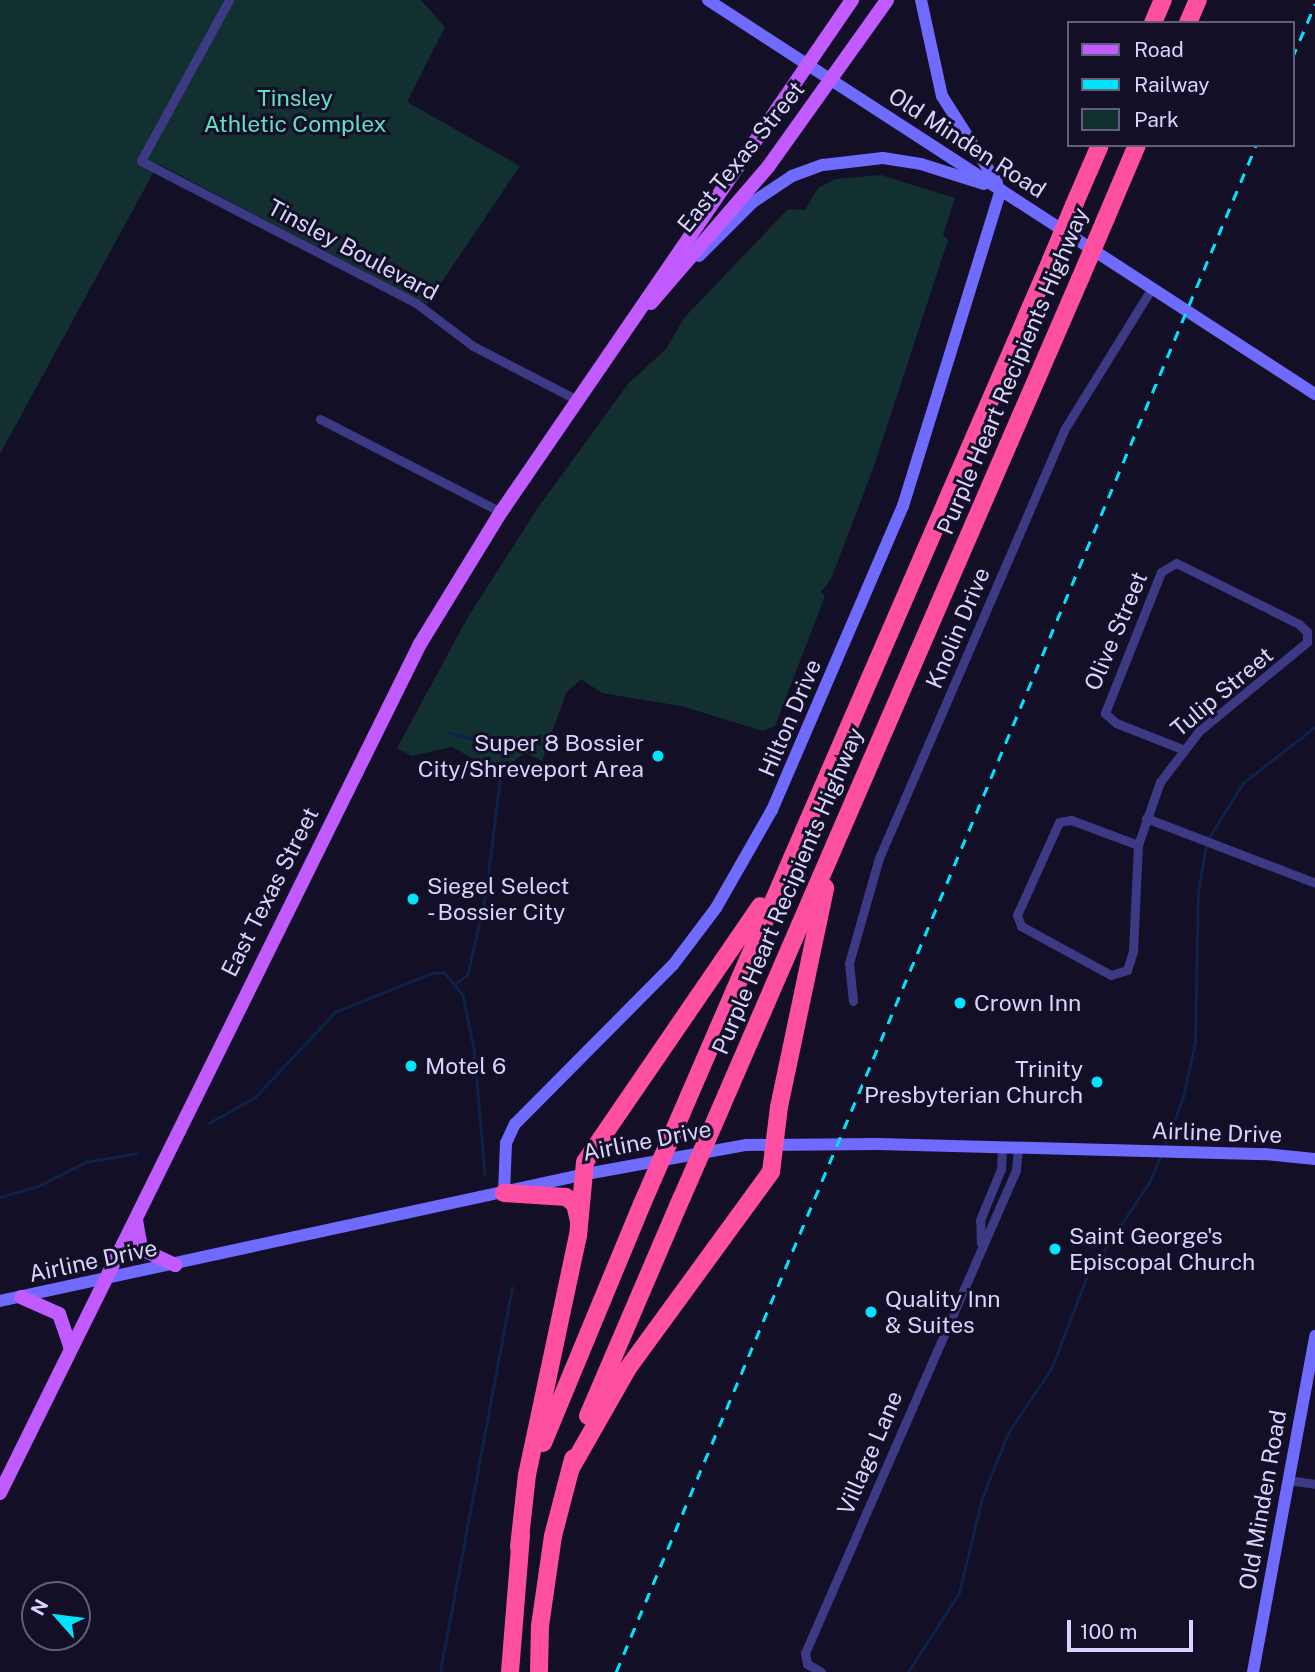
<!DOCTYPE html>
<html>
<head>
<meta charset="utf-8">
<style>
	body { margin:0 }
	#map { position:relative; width:1315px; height:1672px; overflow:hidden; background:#130f26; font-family:"Public Sans",sans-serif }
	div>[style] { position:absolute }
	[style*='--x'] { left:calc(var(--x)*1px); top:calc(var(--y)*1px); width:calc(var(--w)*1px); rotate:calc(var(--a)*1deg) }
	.green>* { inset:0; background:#12302f }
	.stream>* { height:2.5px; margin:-1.25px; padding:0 1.25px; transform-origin:1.25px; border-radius:1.25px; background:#0c2248 }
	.street>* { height:9px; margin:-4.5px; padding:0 4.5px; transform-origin:4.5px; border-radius:4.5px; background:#3d3a85 }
	.secondary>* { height:12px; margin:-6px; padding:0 6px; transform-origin:6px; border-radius:6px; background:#6f6bff }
	.primary>* { height:14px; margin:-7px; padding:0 7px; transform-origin:7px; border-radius:7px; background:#c25bff }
	.highway>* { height:18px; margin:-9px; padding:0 9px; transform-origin:9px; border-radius:9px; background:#ff4fa3 }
	.rail>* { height:2.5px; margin-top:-1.25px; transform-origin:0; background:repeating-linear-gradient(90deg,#00e5ff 0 10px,transparent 0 19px) }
	.highway-bridge>* { height:18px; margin:-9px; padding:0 9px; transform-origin:9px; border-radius:9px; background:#ff4fa3 }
	.dots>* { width:19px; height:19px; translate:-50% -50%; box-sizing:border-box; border:4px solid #130f26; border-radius:50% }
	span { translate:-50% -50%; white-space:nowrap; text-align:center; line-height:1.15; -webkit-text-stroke:6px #130f26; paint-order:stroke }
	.park-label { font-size:23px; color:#5fe0c0 }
	.street-label { font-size:23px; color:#d9d4ff }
	.poi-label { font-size:23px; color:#d9d4ff }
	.right { translate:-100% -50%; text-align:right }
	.left { translate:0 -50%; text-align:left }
	.legend { position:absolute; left:1067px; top:21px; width:228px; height:126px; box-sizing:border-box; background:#130f26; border:2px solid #625e7d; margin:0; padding:9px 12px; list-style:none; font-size:21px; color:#d9d4ff }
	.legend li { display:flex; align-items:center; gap:14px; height:35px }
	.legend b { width:35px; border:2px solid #625e7d }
	.north { position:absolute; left:21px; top:1581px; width:70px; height:70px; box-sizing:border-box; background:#130f26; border:2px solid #625e7d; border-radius:50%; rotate:298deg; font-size:19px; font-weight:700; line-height:28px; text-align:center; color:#d9d4ff }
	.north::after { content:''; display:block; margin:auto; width:24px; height:32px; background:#00e5ff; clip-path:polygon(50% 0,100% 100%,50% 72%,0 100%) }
	.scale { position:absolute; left:1067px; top:1620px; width:126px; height:32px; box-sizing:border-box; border:4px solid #d9d4ff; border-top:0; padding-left:9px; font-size:21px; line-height:24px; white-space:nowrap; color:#d9d4ff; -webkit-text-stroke:5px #130f26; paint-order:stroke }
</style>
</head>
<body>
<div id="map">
	<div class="green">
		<div style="clip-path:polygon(0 0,421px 0,445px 27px,407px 102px,520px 166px,427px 304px,158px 164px,0 454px)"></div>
		<div style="clip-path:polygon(881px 175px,955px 198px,943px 235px,948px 240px,873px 469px,831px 579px,821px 592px,825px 596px,775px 726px,763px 731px,681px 706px,602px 693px,581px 679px,566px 693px,542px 761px,525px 753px,498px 772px,452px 747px,412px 756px,397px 748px,468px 617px,537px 509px,628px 384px,666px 349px,684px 318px,788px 209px,805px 210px,818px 188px,835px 179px)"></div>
	</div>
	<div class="stream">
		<div style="--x:448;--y:732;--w:54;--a:15.1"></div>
		<div style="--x:500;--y:746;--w:12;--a:76"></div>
		<div style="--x:503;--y:758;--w:138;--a:97.1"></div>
		<div style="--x:486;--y:895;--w:82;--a:102.7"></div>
		<div style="--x:468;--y:975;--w:14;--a:144"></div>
		<div style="--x:1208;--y:839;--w:66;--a:-58"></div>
		<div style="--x:1243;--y:783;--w:91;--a:-37.9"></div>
		<div style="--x:209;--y:1123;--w:53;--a:-29.5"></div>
		<div style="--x:255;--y:1097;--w:117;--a:-46.7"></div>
		<div style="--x:335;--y:1012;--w:105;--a:-21.9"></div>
		<div style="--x:432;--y:973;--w:12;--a:-5"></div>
		<div style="--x:444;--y:972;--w:30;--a:50"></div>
		<div style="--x:463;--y:995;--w:54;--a:78.3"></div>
		<div style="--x:474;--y:1048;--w:127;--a:85"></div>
		<div style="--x:1164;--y:1148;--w:54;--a:-69.6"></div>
		<div style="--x:1183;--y:1097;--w:56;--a:-77.7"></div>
		<div style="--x:1195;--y:1042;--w:150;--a:-88.9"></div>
		<div style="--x:1198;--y:892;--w:48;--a:-80.3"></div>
		<div style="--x:0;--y:1197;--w:37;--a:-16"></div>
		<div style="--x:36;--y:1187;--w:56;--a:-26.6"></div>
		<div style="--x:86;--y:1162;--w:52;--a:-10"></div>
		<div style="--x:440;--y:1672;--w:391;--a:-79.4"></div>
		<div style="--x:908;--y:1672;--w:94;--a:-57.2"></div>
		<div style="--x:959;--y:1593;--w:98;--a:-76.4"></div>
		<div style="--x:982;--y:1498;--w:70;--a:-68.2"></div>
		<div style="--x:1008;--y:1433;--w:77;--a:-56.1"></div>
		<div style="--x:1051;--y:1369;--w:100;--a:-68.8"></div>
		<div style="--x:1087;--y:1276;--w:114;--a:-56.4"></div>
		<div style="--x:1150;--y:1181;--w:26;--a:-67"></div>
	</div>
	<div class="street">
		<div style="--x:229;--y:0;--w:183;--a:118.7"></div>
		<div style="--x:141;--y:161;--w:309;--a:27.3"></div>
		<div style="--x:416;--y:303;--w:71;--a:37"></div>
		<div style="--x:473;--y:346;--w:119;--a:27.4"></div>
		<div style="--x:320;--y:419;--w:203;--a:27.2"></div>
		<div style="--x:1146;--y:818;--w:181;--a:21"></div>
		<div style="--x:1138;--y:845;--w:72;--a:-159.5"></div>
		<div style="--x:1071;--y:820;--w:12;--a:171"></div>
		<div style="--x:1059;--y:822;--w:102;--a:114.3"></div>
		<div style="--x:1017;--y:915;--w:12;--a:70"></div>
		<div style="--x:1021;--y:926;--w:102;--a:28.6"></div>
		<div style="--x:1111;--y:975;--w:17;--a:-17"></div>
		<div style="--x:1127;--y:970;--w:20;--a:-72"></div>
		<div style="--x:1133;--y:951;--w:106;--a:-87.3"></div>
		<div style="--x:1138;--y:845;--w:67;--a:-70.8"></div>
		<div style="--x:1160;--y:782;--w:64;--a:-52.6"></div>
		<div style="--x:1199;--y:731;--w:140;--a:-39.5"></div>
		<div style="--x:1307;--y:642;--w:10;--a:-90"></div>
		<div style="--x:1307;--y:632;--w:11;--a:-135"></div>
		<div style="--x:1299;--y:624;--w:137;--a:-153.6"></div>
		<div style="--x:1176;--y:563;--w:17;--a:149"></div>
		<div style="--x:1161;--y:572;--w:152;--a:111.7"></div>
		<div style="--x:1105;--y:713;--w:15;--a:42"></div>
		<div style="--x:1116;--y:723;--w:71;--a:21.5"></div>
		<div style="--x:853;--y:1001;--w:38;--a:-96"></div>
		<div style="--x:849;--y:963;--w:109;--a:-74.1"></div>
		<div style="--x:879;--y:858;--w:466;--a:-66.6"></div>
		<div style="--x:1064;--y:430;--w:166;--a:-58.3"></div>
		<div style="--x:981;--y:1243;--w:23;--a:-92"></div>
		<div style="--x:980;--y:1220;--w:55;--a:-67.6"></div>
		<div style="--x:1001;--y:1169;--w:22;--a:-87"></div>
		<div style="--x:1288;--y:1480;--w:27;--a:8"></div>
		<div style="--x:821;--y:1672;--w:16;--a:-150"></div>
		<div style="--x:807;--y:1664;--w:11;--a:-100"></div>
		<div style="--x:805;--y:1653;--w:527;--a:-66.4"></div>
		<div style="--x:1016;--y:1170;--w:22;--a:-85"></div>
	</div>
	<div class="secondary">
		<div style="--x:708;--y:0;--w:724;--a:32.99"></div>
		<div style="--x:921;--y:0;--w:98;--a:77.7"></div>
		<div style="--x:942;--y:96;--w:103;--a:57.7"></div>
		<div style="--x:699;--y:256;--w:76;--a:-45"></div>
		<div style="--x:753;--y:202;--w:47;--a:-33.7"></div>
		<div style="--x:792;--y:176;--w:33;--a:-20"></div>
		<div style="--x:823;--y:165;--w:60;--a:-6.7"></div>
		<div style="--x:883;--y:158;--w:38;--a:9"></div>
		<div style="--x:921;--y:164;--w:66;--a:17.6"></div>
		<div style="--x:504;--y:1193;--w:50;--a:-87.7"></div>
		<div style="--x:506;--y:1143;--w:21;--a:-65"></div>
		<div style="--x:515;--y:1124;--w:224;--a:-45.2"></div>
		<div style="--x:673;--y:965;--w:71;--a:-53"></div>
		<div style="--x:716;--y:908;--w:113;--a:-60.3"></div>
		<div style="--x:772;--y:810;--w:331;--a:-66.7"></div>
		<div style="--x:903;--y:506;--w:331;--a:-72.8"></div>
		<div style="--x:0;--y:1301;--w:600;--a:-12.23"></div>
		<div style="--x:586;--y:1174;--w:163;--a:-10.3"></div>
		<div style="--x:746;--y:1145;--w:132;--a:-0.4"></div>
		<div style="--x:878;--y:1144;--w:387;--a:1.5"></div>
		<div style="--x:1265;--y:1154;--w:50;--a:5.7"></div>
		<div style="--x:1253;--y:1672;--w:342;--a:-79.5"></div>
	</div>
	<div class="primary">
		<div style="--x:651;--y:303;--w:179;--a:-49.3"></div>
		<div style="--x:768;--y:167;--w:205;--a:-54.5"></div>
		<div style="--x:136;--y:1220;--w:29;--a:80"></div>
		<div style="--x:141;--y:1249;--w:38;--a:25"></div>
		<div style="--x:21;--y:1297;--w:42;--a:24.1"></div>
		<div style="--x:59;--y:1314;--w:36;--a:71"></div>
		<div style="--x:0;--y:1493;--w:947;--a:-63.68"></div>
		<div style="--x:420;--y:644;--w:155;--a:-58.5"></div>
		<div style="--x:501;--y:512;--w:621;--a:-55.57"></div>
	</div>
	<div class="highway">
		<div style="--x:1153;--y:23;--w:25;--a:-67"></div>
		<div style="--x:1188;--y:23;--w:25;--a:-67"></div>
		<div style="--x:1074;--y:205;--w:65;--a:-66.6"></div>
		<div style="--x:1106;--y:218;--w:79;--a:-67"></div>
		<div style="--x:722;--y:1105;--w:900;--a:-66.57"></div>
		<div style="--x:682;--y:1112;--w:928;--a:-66.58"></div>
		<div style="--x:504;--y:1193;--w:62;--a:3.7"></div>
		<div style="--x:566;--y:1197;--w:11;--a:38"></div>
		<div style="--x:575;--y:1204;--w:17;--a:77"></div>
		<div style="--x:588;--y:1416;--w:238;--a:-66.8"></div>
		<div style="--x:543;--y:1443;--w:259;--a:-67.5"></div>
		<div style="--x:571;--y:1468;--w:115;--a:-60.3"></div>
		<div style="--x:628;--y:1368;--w:243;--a:-53.9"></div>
		<div style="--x:771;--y:1172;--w:65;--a:-83"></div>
		<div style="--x:779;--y:1107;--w:224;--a:-78.1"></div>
		<div style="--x:519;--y:1547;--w:72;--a:-83.7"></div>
		<div style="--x:527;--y:1475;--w:244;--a:-78"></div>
		<div style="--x:578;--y:1236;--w:74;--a:-84.6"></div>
		<div style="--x:585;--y:1162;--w:310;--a:-55.6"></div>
		<div style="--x:510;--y:1672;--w:137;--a:-85.4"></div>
		<div style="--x:539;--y:1672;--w:46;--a:-88.8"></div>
		<div style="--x:540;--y:1626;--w:91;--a:-81.8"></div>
		<div style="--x:553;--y:1536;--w:80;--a:-75.4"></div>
	</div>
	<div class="rail">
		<div style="--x:1292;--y:58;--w:59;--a:-66.9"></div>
		<div style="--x:616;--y:1672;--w:1656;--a:-67.26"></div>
	</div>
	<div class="highway-bridge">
		<div style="--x:1051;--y:260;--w:60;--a:-67.3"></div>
		<div style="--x:1080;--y:279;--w:66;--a:-66.9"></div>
		<div style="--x:682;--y:1197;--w:100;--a:-66.5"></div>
		<div style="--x:642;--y:1204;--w:100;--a:-66.5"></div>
	</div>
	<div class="dots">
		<div style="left:658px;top:756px;background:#00e5ff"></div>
		<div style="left:413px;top:899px;background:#00e5ff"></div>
		<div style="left:960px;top:1003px;background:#00e5ff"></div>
		<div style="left:411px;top:1066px;background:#00e5ff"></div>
		<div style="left:1097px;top:1082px;background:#00e5ff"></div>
		<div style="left:1055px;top:1249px;background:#00e5ff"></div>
		<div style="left:871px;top:1312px;background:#00e5ff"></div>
	</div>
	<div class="park-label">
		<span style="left:295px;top:111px">Tinsley<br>Athletic Complex</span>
	</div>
	<div class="street-label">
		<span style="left:967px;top:143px;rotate:33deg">Old Minden Road</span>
		<span style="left:741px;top:157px;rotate:-51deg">East Texas Street</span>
		<span style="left:353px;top:250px;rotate:28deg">Tinsley Boulevard</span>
		<span style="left:1013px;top:371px;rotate:-67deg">Purple Heart Recipients Highway</span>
		<span style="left:958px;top:628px;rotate:-67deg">Knolin Drive</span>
		<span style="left:1116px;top:631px;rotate:-67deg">Olive Street</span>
		<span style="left:1222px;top:692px;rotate:-40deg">Tulip Street</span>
		<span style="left:790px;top:718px;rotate:-67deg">Hilton Drive</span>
		<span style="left:788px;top:891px;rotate:-67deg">Purple Heart Recipients Highway</span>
		<span style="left:270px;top:892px;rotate:-63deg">East Texas Street</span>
		<span style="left:1217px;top:1133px;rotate:2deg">Airline Drive</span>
		<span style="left:647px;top:1141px;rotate:-11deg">Airline Drive</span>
		<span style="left:93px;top:1261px;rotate:-12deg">Airline Drive</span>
		<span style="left:870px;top:1453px;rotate:-67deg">Village Lane</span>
		<span style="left:1263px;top:1500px;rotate:-80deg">Old Minden Road</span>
	</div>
	<div class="poi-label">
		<span class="right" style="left:644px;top:756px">Super 8 Bossier<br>City/Shreveport Area</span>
		<span class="left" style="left:427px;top:899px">Siegel Select<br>- Bossier City</span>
		<span class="left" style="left:974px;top:1003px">Crown Inn</span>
		<span class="left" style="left:425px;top:1066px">Motel 6</span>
		<span class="right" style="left:1083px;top:1082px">Trinity<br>Presbyterian Church</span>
		<span class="left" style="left:1069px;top:1249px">Saint George's<br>Episcopal Church</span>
		<span class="left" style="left:885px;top:1312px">Quality Inn<br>&amp; Suites</span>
	</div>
	<ul class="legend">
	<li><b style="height:9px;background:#c25bff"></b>Road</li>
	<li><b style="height:9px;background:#00e5ff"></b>Railway</li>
	<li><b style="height:19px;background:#12302f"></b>Park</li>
	</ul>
	<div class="north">N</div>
	<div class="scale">100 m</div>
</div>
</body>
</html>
